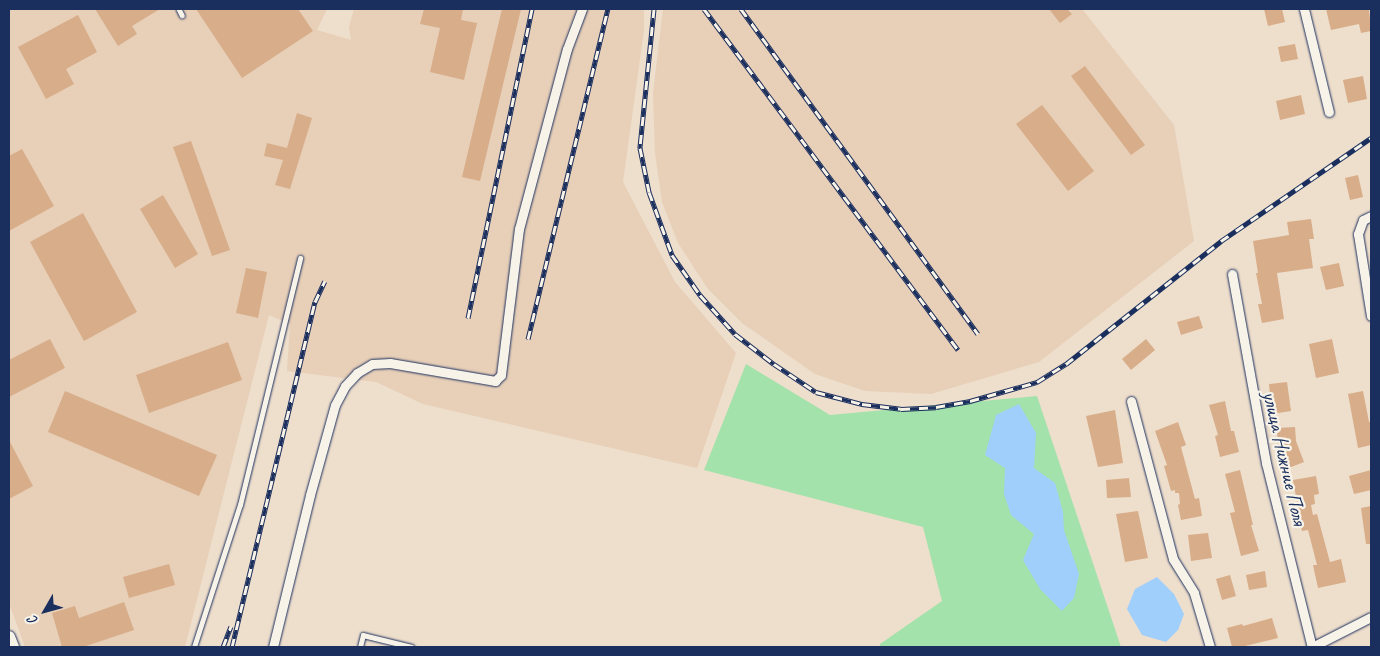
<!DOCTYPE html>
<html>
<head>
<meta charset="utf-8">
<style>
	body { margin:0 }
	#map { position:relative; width:1380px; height:656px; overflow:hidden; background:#eedecc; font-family:Caveat,sans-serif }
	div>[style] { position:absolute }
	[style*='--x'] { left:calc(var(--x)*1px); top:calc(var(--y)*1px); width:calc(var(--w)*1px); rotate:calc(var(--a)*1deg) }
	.built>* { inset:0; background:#e7cfb8 }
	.green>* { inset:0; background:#a3e2aa }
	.water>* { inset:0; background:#a0cffc }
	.building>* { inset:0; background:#d8ad89 }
	.roads { filter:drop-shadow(0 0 1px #1b2f5e) drop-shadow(0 0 1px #1b2f5e) }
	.lane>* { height:4.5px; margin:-2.25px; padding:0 2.25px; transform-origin:2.25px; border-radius:2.25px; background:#f7f3e8 }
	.street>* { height:9px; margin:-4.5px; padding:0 4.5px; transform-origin:4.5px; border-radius:4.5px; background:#f7f3e8 }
	.secondary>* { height:12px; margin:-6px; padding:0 6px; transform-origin:6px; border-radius:6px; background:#f7f3e8 }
	.rail>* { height:5px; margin-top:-2.5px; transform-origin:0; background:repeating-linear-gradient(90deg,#f7f3e8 0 9px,#1b2f5e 0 18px); box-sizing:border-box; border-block:1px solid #1b2f5e }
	span { translate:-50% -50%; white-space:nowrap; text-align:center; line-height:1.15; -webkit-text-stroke:4.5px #f7f3e8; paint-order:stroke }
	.street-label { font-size:21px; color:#1b2f5e }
	.frame { position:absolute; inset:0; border:10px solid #1b2f5e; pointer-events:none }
	.north { position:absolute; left:20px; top:586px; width:50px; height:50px; -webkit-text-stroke:4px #f7f3e8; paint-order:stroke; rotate:232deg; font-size:14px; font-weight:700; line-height:20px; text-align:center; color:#1b2f5e }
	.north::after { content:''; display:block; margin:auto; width:18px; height:22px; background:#1b2f5e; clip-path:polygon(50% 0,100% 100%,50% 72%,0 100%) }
</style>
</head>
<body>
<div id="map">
	<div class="built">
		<div style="clip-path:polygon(9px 9px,327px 9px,317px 30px,351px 40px,349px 27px,354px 9px,644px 9px,644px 30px,623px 182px,675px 282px,736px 353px,697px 468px,423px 404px,376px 382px,287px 371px,290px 324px,269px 315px,185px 647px,25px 647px,9px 603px)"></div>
		<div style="clip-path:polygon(663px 9px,1082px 9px,1174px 125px,1194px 241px,1039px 362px,931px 394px,865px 391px,815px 374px,742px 323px,708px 289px,678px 243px,662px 202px,655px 153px,653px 93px)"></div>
	</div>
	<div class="green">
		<div style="clip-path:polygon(746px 364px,830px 415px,1037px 396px,1121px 647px,880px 647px,880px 644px,942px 601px,923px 527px,704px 470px)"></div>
	</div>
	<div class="water">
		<div style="clip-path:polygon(1019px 404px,1036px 433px,1034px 468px,1055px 483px,1063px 512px,1064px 530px,1079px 574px,1074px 598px,1062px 611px,1040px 589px,1023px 560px,1034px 534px,1011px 515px,1004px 494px,1005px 468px,985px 455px,996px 415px)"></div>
		<div style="clip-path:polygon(1157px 577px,1174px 594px,1184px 614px,1178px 630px,1166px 642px,1142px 635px,1127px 609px,1135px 589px)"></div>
	</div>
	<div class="building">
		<div style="clip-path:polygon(95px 9px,160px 9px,132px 26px,137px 34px,118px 46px)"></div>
		<div style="clip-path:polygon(196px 9px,298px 9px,313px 31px,242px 78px)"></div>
		<div style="clip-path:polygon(424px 9px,463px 9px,461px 20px,477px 23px,464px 80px,430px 72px,440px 28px,420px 24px)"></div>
		<div style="clip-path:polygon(502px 9px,521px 9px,480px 181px,462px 177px)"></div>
		<div style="clip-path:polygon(1049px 9px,1067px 9px,1072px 14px,1060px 23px)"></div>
		<div style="clip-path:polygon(1264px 9px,1282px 9px,1285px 22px,1268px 26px)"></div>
		<div style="clip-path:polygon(1326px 9px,1369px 9px,1371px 31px,1361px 33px,1359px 24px,1331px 30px)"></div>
		<div style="clip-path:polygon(78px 15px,97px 52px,66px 69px,74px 84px,46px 99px,18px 47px)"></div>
		<div style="clip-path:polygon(1295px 44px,1298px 59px,1281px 62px,1278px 47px)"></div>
		<div style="clip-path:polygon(1085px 66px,1145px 145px,1131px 155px,1071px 76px)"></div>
		<div style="clip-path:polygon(1363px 76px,1367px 99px,1348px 103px,1343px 80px)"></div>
		<div style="clip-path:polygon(1301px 95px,1305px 114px,1280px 120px,1276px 101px)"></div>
		<div style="clip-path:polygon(1042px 105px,1094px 171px,1068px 191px,1016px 124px)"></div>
		<div style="clip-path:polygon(297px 113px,312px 118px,290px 189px,275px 185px,283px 160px,264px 156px,267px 143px,287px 148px)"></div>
		<div style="clip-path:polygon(191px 141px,230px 250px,212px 256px,173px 147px)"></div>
		<div style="clip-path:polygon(22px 149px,54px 206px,9px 231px,9px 156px)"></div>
		<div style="clip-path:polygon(1358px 175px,1363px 197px,1350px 200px,1345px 178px)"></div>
		<div style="clip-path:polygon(163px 195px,198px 254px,175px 268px,140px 209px)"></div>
		<div style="clip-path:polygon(83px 213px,137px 312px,84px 341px,30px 242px)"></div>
		<div style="clip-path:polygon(1311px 219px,1314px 239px,1309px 239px,1313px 268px,1277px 273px,1284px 319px,1262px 323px,1258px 304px,1262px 304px,1256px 273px,1258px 273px,1253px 241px,1289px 235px,1287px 222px)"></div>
		<div style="clip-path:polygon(1339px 263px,1344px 286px,1326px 290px,1320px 267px)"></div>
		<div style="clip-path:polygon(246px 268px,267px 272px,258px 318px,236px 313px)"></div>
		<div style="clip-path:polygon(1199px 316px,1203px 328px,1181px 335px,1177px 322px)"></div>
		<div style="clip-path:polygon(50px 339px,65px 368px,9px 397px,9px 360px)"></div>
		<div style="clip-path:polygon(1146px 339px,1155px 350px,1131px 370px,1122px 359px)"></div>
		<div style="clip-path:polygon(1332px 339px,1339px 373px,1316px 378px,1309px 344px)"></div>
		<div style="clip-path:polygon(228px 342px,242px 380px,149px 413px,136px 375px)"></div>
		<div style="clip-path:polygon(1287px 382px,1291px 411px,1272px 414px,1269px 384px)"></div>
		<div style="clip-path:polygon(65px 391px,217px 455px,199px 496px,48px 432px)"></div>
		<div style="clip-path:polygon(1363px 391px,1369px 422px,1371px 422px,1371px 445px,1358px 448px,1348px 394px)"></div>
		<div style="clip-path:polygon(1225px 401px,1231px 431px,1234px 431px,1239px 452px,1220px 457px,1215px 436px,1218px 435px,1209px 405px)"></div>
		<div style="clip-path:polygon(1115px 410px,1123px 463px,1098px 467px,1086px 416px)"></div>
		<div style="clip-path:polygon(1178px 422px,1186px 445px,1181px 447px,1195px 499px,1199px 498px,1202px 516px,1181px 520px,1178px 505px,1180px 504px,1179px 493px,1175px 493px,1175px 490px,1171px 491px,1164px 466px,1167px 465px,1155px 431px)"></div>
		<div style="clip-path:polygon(1295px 427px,1296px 441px,1304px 462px,1286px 469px,1278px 446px,1277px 428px)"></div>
		<div style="clip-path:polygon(9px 440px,33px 486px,9px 499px)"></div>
		<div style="clip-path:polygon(1240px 470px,1253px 525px,1251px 525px,1259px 551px,1241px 556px,1230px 513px,1235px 512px,1225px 474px)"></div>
		<div style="clip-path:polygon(1371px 470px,1371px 490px,1354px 494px,1349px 476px)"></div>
		<div style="clip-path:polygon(1316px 476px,1319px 494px,1314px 495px,1315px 504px,1311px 505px,1313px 515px,1317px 514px,1330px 562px,1341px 559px,1346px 582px,1318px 588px,1313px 565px,1317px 565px,1308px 530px,1302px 531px,1293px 480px)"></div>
		<div style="clip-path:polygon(1129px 478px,1131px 497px,1107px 498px,1106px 480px)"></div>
		<div style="clip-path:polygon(1371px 506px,1371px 544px,1366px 544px,1361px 508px)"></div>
		<div style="clip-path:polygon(1138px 511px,1148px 558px,1125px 562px,1116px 514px)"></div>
		<div style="clip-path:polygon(1208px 533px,1212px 558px,1191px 561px,1188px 535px)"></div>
		<div style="clip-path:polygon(169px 564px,175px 585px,129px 598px,123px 577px)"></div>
		<div style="clip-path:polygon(1265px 571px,1267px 587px,1249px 590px,1246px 575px)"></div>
		<div style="clip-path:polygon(1230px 575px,1236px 596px,1222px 600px,1216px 579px)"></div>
		<div style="clip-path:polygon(124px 602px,134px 630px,83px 647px,62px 647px,52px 613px,75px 606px,79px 618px)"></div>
		<div style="clip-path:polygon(1272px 618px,1278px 638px,1241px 647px,1232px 647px,1227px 628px,1242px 624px,1243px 626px)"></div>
	</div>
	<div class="roads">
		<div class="lane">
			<div style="--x:179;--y:9;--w:7;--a:63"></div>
			<div style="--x:194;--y:647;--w:149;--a:-72.1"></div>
			<div style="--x:240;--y:505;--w:254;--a:-76.3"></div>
			<div style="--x:360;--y:647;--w:12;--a:-76"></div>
			<div style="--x:363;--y:635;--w:50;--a:13.8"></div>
		</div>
		<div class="street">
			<div style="--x:1304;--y:9;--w:106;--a:76.4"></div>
			<div style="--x:1371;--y:216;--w:9;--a:153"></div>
			<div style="--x:1363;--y:220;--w:15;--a:110"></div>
			<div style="--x:1358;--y:234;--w:83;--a:81"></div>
			<div style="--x:1232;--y:274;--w:192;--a:79.8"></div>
			<div style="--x:1266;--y:463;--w:190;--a:76"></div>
			<div style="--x:1131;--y:401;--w:163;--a:75.1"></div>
			<div style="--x:1173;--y:559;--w:40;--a:58"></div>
			<div style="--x:1194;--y:593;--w:56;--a:73.5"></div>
			<div style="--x:273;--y:647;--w:156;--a:-76.3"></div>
			<div style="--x:310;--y:495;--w:93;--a:-74.5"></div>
			<div style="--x:335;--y:405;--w:21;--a:-62"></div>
			<div style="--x:345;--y:386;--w:18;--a:-47"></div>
			<div style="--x:357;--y:373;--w:17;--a:-31"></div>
			<div style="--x:372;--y:364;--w:18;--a:-3"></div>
			<div style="--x:390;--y:363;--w:107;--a:9.7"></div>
			<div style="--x:495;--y:381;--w:8;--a:-45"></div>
			<div style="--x:501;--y:375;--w:147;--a:-83"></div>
			<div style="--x:519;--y:229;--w:186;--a:-75.1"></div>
			<div style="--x:567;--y:49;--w:43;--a:-69.4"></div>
			<div style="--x:1312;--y:647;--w:66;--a:-27"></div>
		</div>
		<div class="secondary">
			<div style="--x:9;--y:637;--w:11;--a:68"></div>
		</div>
	</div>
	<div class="rail">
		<div style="--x:654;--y:9;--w:140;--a:95.8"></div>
		<div style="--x:640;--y:148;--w:45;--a:78.4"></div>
		<div style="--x:649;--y:192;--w:67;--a:69.9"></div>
		<div style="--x:672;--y:255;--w:49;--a:55"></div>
		<div style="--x:700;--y:295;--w:52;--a:48.1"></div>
		<div style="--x:735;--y:334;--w:49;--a:37.6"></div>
		<div style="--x:774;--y:364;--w:50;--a:33.7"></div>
		<div style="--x:816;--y:392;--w:48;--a:14.6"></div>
		<div style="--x:862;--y:404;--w:39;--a:7"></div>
		<div style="--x:901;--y:409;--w:35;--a:-3"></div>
		<div style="--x:936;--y:407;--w:35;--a:-10"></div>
		<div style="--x:970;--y:401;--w:70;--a:-15.8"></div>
		<div style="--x:1037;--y:382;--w:34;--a:-32"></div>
		<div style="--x:1066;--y:364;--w:198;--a:-38.4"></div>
		<div style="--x:1221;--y:241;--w:182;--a:-34.5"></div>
		<div style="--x:704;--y:9;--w:425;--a:53.3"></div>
		<div style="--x:741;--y:9;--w:402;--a:53.9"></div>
		<div style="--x:468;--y:318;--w:316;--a:-78.3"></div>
		<div style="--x:528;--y:339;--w:340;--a:-76.4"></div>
		<div style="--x:223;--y:647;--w:22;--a:-69"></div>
		<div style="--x:232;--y:647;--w:355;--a:-76.5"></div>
		<div style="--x:315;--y:302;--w:23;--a:-65"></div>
	</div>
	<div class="street-label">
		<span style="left:1285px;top:458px;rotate:77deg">улица Нижние Поля</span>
	</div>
	<div class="frame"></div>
	<div class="north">С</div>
</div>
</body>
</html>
